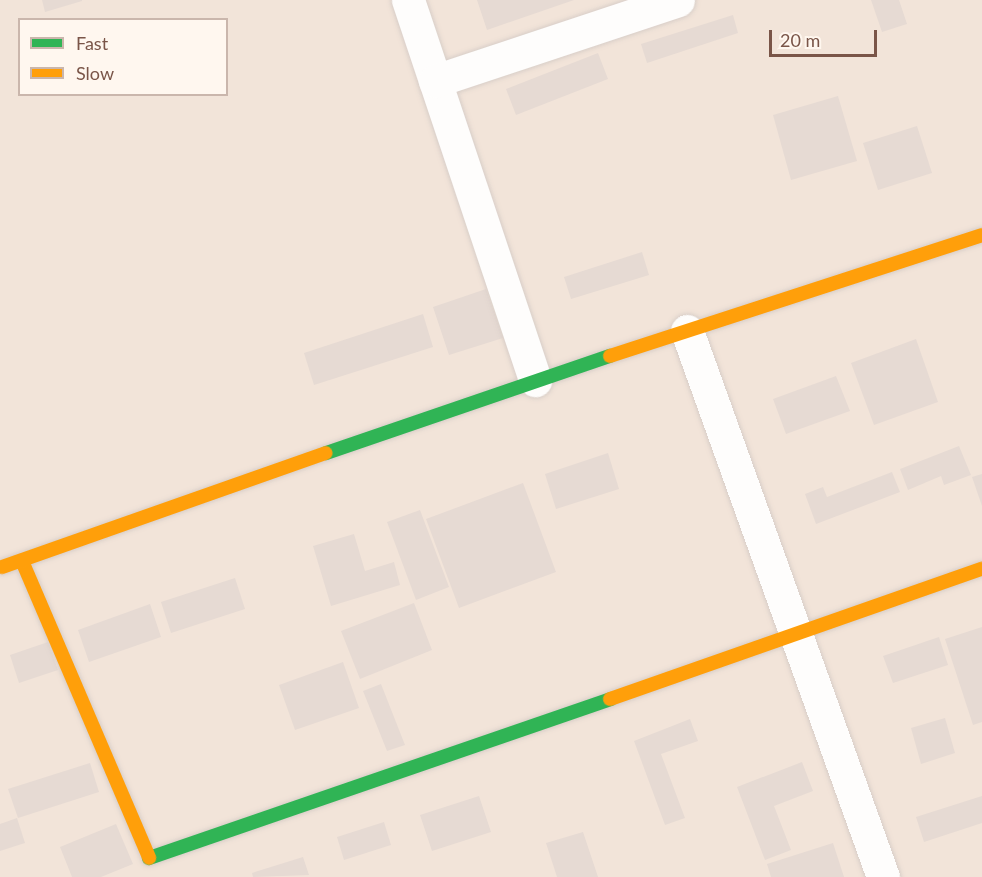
<!DOCTYPE html>
<html>
<head>
<meta charset="utf-8">
<style>
	body { margin:0 }
	#map { position:relative; width:982px; height:877px; overflow:hidden; background:#f9f2ec; font-family:Lato,sans-serif }
	div>[style] { position:absolute }
	[style*='--x'] { left:calc(var(--x)*1px); top:calc(var(--y)*1px); width:calc(var(--w)*1px); rotate:calc(var(--a)*1deg) }
	.residential>* { inset:0; background:#f2e4d9 }
	.building>* { inset:0; background:#e6dad3 }
	.roads { filter:drop-shadow(0 0 2px #d8cec8) drop-shadow(0 0 2px #d8cec8) }
	.street>* { height:33px; margin:-16.5px; padding:0 16.5px; transform-origin:16.5px; border-radius:16.5px; background:#fefdfc }
	.fast>* { height:14px; margin:-7px; padding:0 7px; transform-origin:7px; border-radius:7px; background:#30b455 }
	.slow>* { height:14px; margin:-7px; padding:0 7px; transform-origin:7px; border-radius:7px; background:#ff9f0a }
	span { translate:-50% -50%; white-space:nowrap; text-align:center; line-height:1.15; -webkit-text-stroke:4.5px #fff7ef; paint-order:stroke }
	.legend { position:absolute; left:18px; top:18px; width:210px; height:78px; box-sizing:border-box; background:#fff7ef; border:2px solid #cab6ac; margin:0; padding:8px 10px; list-style:none; font-size:18px; color:#7a5548 }
	.legend li { display:flex; align-items:center; gap:12px; height:30px }
	.legend b { width:30px; border:2px solid #cab6ac }
	.scale { position:absolute; left:769px; top:30px; width:108px; height:27px; box-sizing:border-box; border:3px solid #7a5548; border-top:0; padding-left:8px; font-size:18px; line-height:21px; white-space:nowrap; color:#7a5548; -webkit-text-stroke:4px #fff7ef; paint-order:stroke }
</style>
</head>
<body>
<div id="map">
	<div class="residential">
		<div style="clip-path:polygon(evenodd,0 0,982px 0,982px 877px,0 877px,0 0,20px 20px,226px 20px,226px 94px,20px 94px,20px 20px)"></div>
	</div>
	<div class="building">
		<div style="clip-path:polygon(42px 0,82px 0,82px 1px,45px 12px)"></div>
		<div style="clip-path:polygon(477px 0,574px 0,487px 30px)"></div>
		<div style="clip-path:polygon(871px 0,899px 0,907px 24px,882px 32px)"></div>
		<div style="clip-path:polygon(733px 15px,738px 33px,647px 63px,641px 44px)"></div>
		<div style="clip-path:polygon(598px 53px,608px 79px,516px 115px,506px 89px)"></div>
		<div style="clip-path:polygon(838px 96px,857px 161px,791px 180px,773px 115px)"></div>
		<div style="clip-path:polygon(917px 126px,932px 173px,878px 190px,863px 143px)"></div>
		<div style="clip-path:polygon(642px 252px,649px 275px,571px 299px,564px 277px)"></div>
		<div style="clip-path:polygon(486px 289px,503px 338px,449px 355px,433px 307px)"></div>
		<div style="clip-path:polygon(423px 314px,433px 347px,314px 385px,304px 353px)"></div>
		<div style="clip-path:polygon(916px 339px,938px 402px,874px 425px,851px 363px)"></div>
		<div style="clip-path:polygon(836px 376px,850px 411px,786px 434px,773px 399px)"></div>
		<div style="clip-path:polygon(959px 446px,971px 475px,944px 485px,941px 476px,908px 490px,900px 469px)"></div>
		<div style="clip-path:polygon(608px 453px,619px 489px,556px 509px,545px 474px)"></div>
		<div style="clip-path:polygon(892px 472px,900px 492px,816px 524px,805px 494px,823px 487px,827px 497px)"></div>
		<div style="clip-path:polygon(982px 474px,982px 506px,972px 477px)"></div>
		<div style="clip-path:polygon(523px 483px,556px 572px,459px 608px,426px 519px)"></div>
		<div style="clip-path:polygon(420px 510px,449px 587px,416px 600px,387px 522px)"></div>
		<div style="clip-path:polygon(354px 534px,365px 571px,394px 562px,400px 585px,331px 606px,313px 546px)"></div>
		<div style="clip-path:polygon(235px 578px,245px 609px,171px 633px,161px 602px)"></div>
		<div style="clip-path:polygon(414px 603px,432px 650px,360px 679px,341px 631px)"></div>
		<div style="clip-path:polygon(150px 604px,161px 637px,89px 662px,78px 630px)"></div>
		<div style="clip-path:polygon(982px 627px,982px 722px,973px 725px,945px 639px)"></div>
		<div style="clip-path:polygon(939px 637px,948px 665px,893px 683px,883px 656px)"></div>
		<div style="clip-path:polygon(48px 642px,58px 670px,19px 683px,10px 655px)"></div>
		<div style="clip-path:polygon(343px 662px,359px 708px,295px 730px,279px 685px)"></div>
		<div style="clip-path:polygon(381px 684px,405px 745px,387px 751px,363px 691px)"></div>
		<div style="clip-path:polygon(945px 718px,955px 753px,921px 764px,911px 728px)"></div>
		<div style="clip-path:polygon(690px 719px,698px 741px,661px 754px,685px 818px,665px 825px,634px 741px)"></div>
		<div style="clip-path:polygon(802px 762px,813px 791px,774px 806px,791px 850px,765px 860px,737px 787px)"></div>
		<div style="clip-path:polygon(90px 763px,99px 792px,18px 818px,8px 789px)"></div>
		<div style="clip-path:polygon(479px 796px,491px 832px,432px 851px,420px 815px)"></div>
		<div style="clip-path:polygon(982px 796px,982px 823px,924px 842px,916px 817px)"></div>
		<div style="clip-path:polygon(17px 818px,25px 843px,0 851px,0 824px)"></div>
		<div style="clip-path:polygon(384px 822px,391px 845px,344px 860px,337px 837px)"></div>
		<div style="clip-path:polygon(116px 824px,133px 864px,101px 877px,72px 877px,60px 847px)"></div>
		<div style="clip-path:polygon(583px 832px,598px 877px,557px 877px,546px 843px)"></div>
		<div style="clip-path:polygon(833px 843px,844px 877px,771px 877px,767px 864px)"></div>
		<div style="clip-path:polygon(303px 857px,309px 875px,253px 877px,252px 873px)"></div>
	</div>
	<div class="roads">
		<div class="street">
			<div style="--x:408;--y:0;--w:401;--a:71.5"></div>
			<div style="--x:435;--y:81;--w:256;--a:-18.4"></div>
			<div style="--x:687;--y:331;--w:580;--a:70.25"></div>
		</div>
		<div class="fast">
			<div style="--x:326;--y:453;--w:300;--a:-18.9"></div>
			<div style="--x:149;--y:858;--w:488;--a:-19"></div>
		</div>
		<div class="slow">
			<div style="--x:610;--y:356;--w:391;--a:-18"></div>
			<div style="--x:22;--y:561;--w:323;--a:66.8"></div>
			<div style="--x:2;--y:567;--w:343;--a:-19.4"></div>
			<div style="--x:610;--y:699;--w:394;--a:-19.3"></div>
		</div>
	</div>
	<ul class="legend">
	<li><b style="height:8px;background:#30b455"></b>Fast</li>
	<li><b style="height:8px;background:#ff9f0a"></b>Slow</li>
	</ul>
	<div class="scale">20 m</div>
</div>
</body>
</html>
